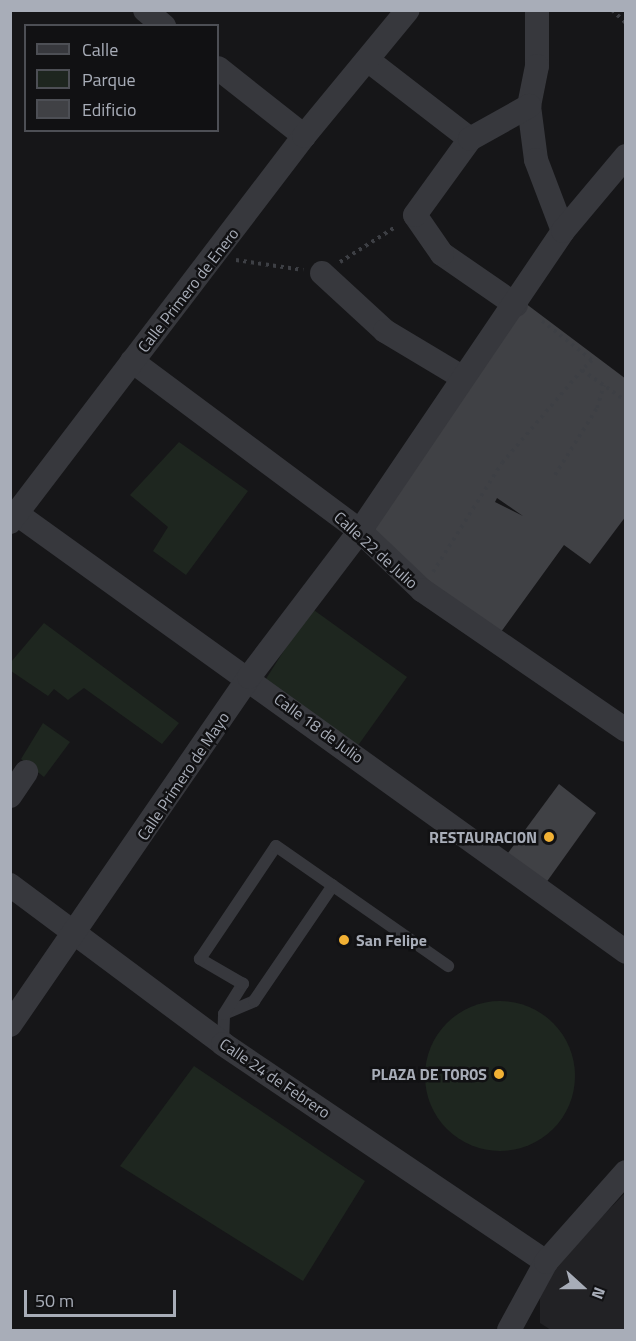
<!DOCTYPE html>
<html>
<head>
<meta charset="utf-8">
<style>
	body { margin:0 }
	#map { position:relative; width:636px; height:1341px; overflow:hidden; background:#161618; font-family:"Titillium Web",sans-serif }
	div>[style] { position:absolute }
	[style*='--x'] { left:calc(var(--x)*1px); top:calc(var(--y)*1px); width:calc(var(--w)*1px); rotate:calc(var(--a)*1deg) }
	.built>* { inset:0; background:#222225 }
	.green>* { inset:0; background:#1e261f }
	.round { border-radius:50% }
	.building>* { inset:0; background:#404145 }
	.path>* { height:4px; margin-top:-2px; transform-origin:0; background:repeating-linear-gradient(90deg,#3d3f44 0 3px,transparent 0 7.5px) }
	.service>* { height:12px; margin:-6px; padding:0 6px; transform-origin:6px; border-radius:6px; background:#37383d }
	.minor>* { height:24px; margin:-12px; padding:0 12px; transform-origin:12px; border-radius:12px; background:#37383d }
	.dots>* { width:16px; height:16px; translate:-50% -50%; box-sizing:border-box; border:3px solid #111113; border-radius:50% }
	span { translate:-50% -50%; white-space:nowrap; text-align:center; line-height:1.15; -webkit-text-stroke:5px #111113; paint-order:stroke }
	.street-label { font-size:16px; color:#a8adb8 }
	.poi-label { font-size:16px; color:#a8adb8; font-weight:700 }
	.right { translate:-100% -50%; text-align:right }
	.left { translate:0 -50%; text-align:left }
	.frame { position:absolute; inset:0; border:12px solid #a8adb8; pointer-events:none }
	.legend { position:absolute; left:24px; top:24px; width:195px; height:108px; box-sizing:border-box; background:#111113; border:2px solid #4d4f55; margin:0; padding:8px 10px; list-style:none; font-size:18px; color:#a8adb8 }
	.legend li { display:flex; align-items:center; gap:12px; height:30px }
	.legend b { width:30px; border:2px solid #4d4f55 }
	.north { position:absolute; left:552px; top:1257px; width:60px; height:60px; -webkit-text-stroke:4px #111113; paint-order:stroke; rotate:111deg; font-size:16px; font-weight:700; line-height:24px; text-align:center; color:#a8adb8 }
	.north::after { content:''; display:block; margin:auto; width:21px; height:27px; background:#a8adb8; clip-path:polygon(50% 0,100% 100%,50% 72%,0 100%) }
	.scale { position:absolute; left:24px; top:1290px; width:152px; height:27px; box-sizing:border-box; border:3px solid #a8adb8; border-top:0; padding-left:8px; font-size:18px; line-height:21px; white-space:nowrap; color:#a8adb8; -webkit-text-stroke:4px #111113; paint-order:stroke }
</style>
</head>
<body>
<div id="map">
	<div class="built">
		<div style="clip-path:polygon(625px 1193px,625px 1330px,551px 1330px,540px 1323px,540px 1280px)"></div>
	</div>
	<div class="green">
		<div style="clip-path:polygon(179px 442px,248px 491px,186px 575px,153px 551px,168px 527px,130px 495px)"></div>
		<div style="clip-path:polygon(311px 608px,407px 677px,354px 751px,264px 682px)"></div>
		<div style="clip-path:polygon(44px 623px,179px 723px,162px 744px,84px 688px,68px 700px,54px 689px,48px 696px,11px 671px,11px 662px)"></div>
		<div style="clip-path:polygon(43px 723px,70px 742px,44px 777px,21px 759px)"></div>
		<div class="round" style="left:425px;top:1001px;width:150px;height:150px"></div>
		<div style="clip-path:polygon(194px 1066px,365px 1181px,303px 1281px,120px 1166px)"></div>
	</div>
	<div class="building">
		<div style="clip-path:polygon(evenodd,525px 303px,626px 379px,626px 516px,590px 564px,564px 545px,498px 636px,434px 591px,367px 529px,525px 303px,497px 498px,523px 516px,495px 502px,497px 498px)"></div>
		<div style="clip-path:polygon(559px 784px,596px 813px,543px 887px,502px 861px)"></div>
	</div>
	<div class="path">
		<div style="--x:612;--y:10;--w:19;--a:43"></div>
		<div style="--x:236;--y:260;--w:68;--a:8.5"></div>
		<div style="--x:340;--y:262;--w:67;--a:-32.3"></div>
		<div style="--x:542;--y:321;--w:63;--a:38"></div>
		<div style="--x:592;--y:360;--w:14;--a:135"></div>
		<div style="--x:582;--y:370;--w:54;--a:35.2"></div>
		<div style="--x:555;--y:475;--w:79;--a:-57.9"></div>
		<div style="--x:597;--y:408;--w:24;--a:-73"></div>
		<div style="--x:433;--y:572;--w:129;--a:-57.7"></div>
		<div style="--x:502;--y:463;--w:123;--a:-49.3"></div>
	</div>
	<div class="service">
		<div style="--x:224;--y:1014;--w:33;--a:-23"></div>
		<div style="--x:254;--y:1001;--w:140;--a:-55.7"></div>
		<div style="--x:223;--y:1044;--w:30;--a:-88"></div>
		<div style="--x:224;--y:1014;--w:36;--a:-58"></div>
		<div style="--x:243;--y:984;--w:50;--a:-149.8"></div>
		<div style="--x:200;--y:959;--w:136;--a:-56.1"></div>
		<div style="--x:276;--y:846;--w:210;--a:34.9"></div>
	</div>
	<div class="minor">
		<div style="--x:145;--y:10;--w:25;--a:40"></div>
		<div style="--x:537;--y:10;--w:56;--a:90"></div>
		<div style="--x:537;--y:66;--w:41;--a:101.3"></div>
		<div style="--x:529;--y:106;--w:54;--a:82.6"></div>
		<div style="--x:536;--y:160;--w:76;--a:69.2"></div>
		<div style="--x:369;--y:61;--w:128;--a:37.7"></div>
		<div style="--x:218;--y:68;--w:110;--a:38.3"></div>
		<div style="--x:322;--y:273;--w:86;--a:42.6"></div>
		<div style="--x:385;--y:331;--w:90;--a:30.9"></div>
		<div style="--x:516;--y:305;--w:90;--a:-145.4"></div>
		<div style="--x:442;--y:254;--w:47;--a:-124.7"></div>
		<div style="--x:415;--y:215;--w:94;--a:-54.1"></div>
		<div style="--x:470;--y:139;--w:68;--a:-29.2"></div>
		<div style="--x:132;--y:361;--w:284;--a:36.7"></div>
		<div style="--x:360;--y:531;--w:86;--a:43.6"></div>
		<div style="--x:422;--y:590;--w:247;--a:34.5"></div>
		<div style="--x:17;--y:514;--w:750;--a:35.72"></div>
		<div style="--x:10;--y:522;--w:485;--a:-52.7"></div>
		<div style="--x:304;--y:136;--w:163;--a:-50.5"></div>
		<div style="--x:10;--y:796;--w:29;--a:-56"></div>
		<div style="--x:10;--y:885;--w:266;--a:36.7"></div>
		<div style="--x:223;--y:1044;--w:390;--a:34"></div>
		<div style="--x:10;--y:1025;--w:422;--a:-55.5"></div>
		<div style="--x:249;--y:677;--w:183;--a:-52.8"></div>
		<div style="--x:360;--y:531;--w:362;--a:-55.9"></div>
		<div style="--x:563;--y:231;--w:98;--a:-50"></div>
		<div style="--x:509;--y:1330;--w:77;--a:-61.4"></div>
		<div style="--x:546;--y:1262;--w:120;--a:-48.4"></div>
	</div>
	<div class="dots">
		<div style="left:549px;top:837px;background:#f2b134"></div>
		<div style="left:344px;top:940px;background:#f2b134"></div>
		<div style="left:499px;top:1074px;background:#f2b134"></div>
	</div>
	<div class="street-label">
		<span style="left:188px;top:290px;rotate:-52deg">Calle Primero de Enero</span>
		<span style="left:376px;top:550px;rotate:42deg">Calle 22 de Julio</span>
		<span style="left:319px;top:728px;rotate:36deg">Calle 18 de Julio</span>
		<span style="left:183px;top:776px;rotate:-56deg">Calle Primero de Mayo</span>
		<span style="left:275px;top:1078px;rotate:34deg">Calle 24 de Febrero</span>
	</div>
	<div class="poi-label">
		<span class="right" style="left:537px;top:837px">RESTAURACI0N</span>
		<span class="left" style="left:356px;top:940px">San Felipe</span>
		<span class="right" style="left:487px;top:1074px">PLAZA DE T0R0S</span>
	</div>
	<div class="frame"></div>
	<ul class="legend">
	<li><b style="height:8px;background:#37383d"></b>Calle</li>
	<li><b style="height:16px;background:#1e261f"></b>Parque</li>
	<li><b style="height:16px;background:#404145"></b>Edificio</li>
	</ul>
	<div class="north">N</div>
	<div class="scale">50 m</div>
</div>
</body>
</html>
